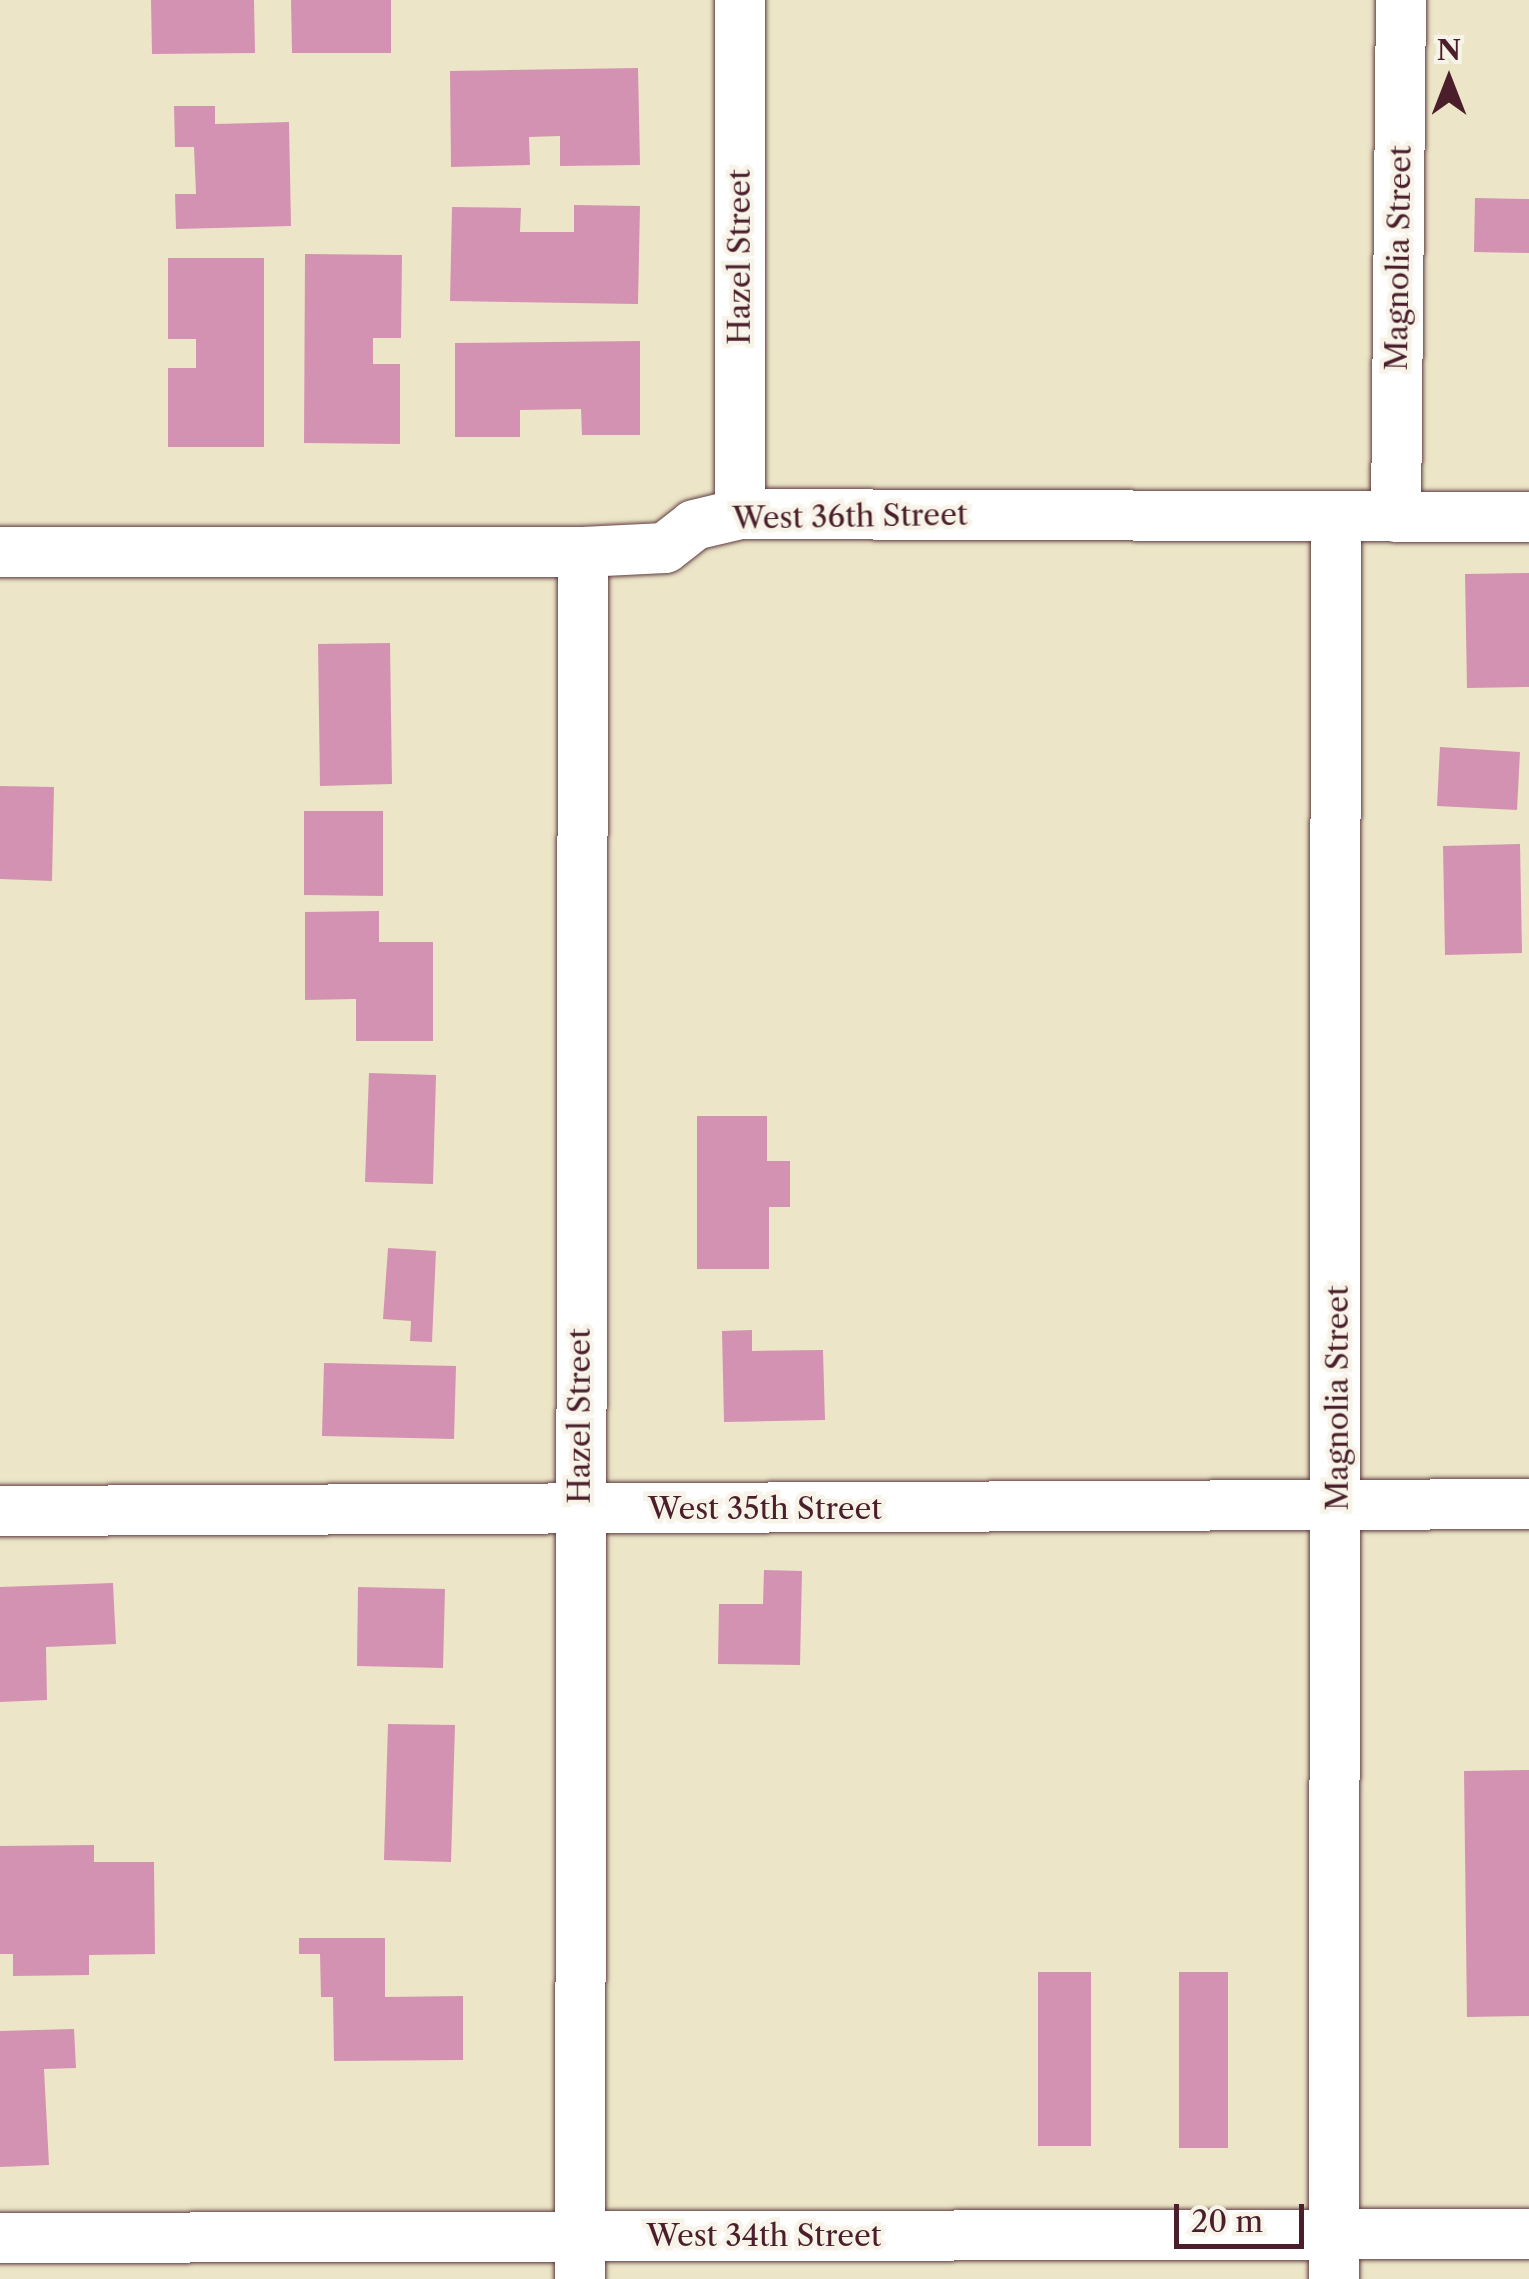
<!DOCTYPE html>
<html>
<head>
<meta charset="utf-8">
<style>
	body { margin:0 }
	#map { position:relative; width:1529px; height:2279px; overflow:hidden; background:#ece5c7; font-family:"Libre Caslon Text",serif }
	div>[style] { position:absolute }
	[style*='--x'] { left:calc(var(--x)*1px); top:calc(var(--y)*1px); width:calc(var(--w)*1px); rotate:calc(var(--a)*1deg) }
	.building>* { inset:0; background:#d492b3 }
	.roads { filter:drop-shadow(0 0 2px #623d42) drop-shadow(0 0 2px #623d42) }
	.minor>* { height:50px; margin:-25px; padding:0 25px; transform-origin:25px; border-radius:25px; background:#fff }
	span { translate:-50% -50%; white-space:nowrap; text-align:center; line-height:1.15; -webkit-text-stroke:9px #f7f3e8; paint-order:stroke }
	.street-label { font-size:30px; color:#4a1f2b }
	.north { position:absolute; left:1399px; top:30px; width:100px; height:100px; -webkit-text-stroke:8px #f7f3e8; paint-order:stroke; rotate:0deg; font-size:28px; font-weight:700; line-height:40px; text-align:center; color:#4a1f2b }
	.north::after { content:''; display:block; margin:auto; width:35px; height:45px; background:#4a1f2b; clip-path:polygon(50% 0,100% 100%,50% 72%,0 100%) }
	.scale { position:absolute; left:1174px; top:2204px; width:130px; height:45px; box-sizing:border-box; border:5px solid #4a1f2b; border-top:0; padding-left:12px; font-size:30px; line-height:35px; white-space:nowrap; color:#4a1f2b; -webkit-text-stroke:8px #f7f3e8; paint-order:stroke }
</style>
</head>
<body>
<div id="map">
	<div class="building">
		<div style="clip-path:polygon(151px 0,254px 0,255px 53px,152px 54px)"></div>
		<div style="clip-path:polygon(291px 0,391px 0,391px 53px,292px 53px)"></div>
		<div style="clip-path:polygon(638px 68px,640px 165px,560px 166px,560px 136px,529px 137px,530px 165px,451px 167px,450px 71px)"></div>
		<div style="clip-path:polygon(174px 106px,215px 106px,215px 124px,289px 122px,291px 226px,176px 229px,175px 194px,196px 194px,194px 147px,175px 147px)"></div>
		<div style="clip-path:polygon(1475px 198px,1529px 199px,1529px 253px,1474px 252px)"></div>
		<div style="clip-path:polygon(574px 205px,640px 206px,638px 304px,450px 301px,452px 207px,521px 208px,520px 232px,574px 232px)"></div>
		<div style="clip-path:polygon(305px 254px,402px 255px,401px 338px,373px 338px,373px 364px,400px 364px,400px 444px,304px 443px)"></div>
		<div style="clip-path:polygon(168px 258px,264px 258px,264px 447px,168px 447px,168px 368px,196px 368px,196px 339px,168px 339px)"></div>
		<div style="clip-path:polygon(640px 341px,640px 435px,582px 435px,581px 409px,520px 410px,520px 437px,455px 437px,455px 343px)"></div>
		<div style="clip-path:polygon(1529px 573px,1529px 687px,1467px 688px,1465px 574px)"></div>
		<div style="clip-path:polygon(390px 643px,392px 784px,320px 786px,318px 644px)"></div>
		<div style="clip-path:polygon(1440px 747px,1520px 752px,1517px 810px,1437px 806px)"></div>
		<div style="clip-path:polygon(0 786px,54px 787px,52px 881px,0 879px)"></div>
		<div style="clip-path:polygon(304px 811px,383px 811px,383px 896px,304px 895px)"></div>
		<div style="clip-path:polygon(1520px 844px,1522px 953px,1445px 955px,1443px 846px)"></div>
		<div style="clip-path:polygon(379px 911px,379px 942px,433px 942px,433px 1041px,356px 1041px,356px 999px,305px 1000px,305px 912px)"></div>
		<div style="clip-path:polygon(369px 1073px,436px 1075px,433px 1184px,365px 1182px)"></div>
		<div style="clip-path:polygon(697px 1116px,767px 1116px,767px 1161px,790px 1161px,790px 1207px,769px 1207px,769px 1269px,697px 1269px)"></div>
		<div style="clip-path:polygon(388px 1248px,436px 1251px,432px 1342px,410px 1341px,411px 1321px,383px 1319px)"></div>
		<div style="clip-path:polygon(752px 1330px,752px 1351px,823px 1350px,825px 1420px,724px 1422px,722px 1331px)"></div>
		<div style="clip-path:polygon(324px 1363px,456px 1366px,454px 1439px,322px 1436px)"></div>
		<div style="clip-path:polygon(764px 1570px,802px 1571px,800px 1665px,718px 1664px,719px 1604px,763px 1604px)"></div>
		<div style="clip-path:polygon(113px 1583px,116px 1644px,46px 1647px,47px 1700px,0 1702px,0 1587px)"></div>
		<div style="clip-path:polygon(358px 1587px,445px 1589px,443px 1668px,357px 1666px)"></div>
		<div style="clip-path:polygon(388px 1724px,455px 1725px,451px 1862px,384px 1860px)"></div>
		<div style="clip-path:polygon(1529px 1770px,1529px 2016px,1467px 2017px,1464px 1771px)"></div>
		<div style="clip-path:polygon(94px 1845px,94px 1862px,154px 1862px,155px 1954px,89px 1955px,89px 1975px,13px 1976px,13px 1954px,0 1954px,0 1846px)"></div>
		<div style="clip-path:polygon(299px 1938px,385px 1938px,385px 1997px,463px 1996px,463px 2060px,334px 2061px,333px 1997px,321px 1997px,320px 1954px,299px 1954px)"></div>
		<div style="clip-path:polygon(1038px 1972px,1091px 1972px,1091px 2146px,1038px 2146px)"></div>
		<div style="clip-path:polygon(1179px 1972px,1228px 1972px,1228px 2148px,1179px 2148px)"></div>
		<div style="clip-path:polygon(74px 2029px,76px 2068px,44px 2069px,49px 2165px,0 2167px,0 2031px)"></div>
	</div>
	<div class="roads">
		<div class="minor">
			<div style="--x:740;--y:0;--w:514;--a:90"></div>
			<div style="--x:1396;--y:517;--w:517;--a:-89.45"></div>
			<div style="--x:0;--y:552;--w:583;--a:0"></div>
			<div style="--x:583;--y:552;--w:82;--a:-2.8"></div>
			<div style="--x:665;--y:548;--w:37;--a:-38"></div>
			<div style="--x:694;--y:525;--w:47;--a:-13.4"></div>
			<div style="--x:740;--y:514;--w:789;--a:0.22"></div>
			<div style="--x:0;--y:1511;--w:1529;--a:-0.26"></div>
			<div style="--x:0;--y:2238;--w:1529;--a:-0.15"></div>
			<div style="--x:580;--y:2279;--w:1727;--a:-89.9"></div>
			<div style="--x:1334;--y:2279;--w:1763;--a:-89.94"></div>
		</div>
	</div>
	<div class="street-label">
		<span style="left:740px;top:257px;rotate:-90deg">Hazel Street</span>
		<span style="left:1399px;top:258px;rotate:-89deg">Magnolia Street</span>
		<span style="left:850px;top:517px;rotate:-1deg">West 36th Street</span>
		<span style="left:1338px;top:1398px;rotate:-90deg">Magnolia Street</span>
		<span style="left:580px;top:1416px;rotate:-90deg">Hazel Street</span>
		<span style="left:765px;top:1509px">West 35th Street</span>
		<span style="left:764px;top:2236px">West 34th Street</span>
	</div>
	<div class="north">N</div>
	<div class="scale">20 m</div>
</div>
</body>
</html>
